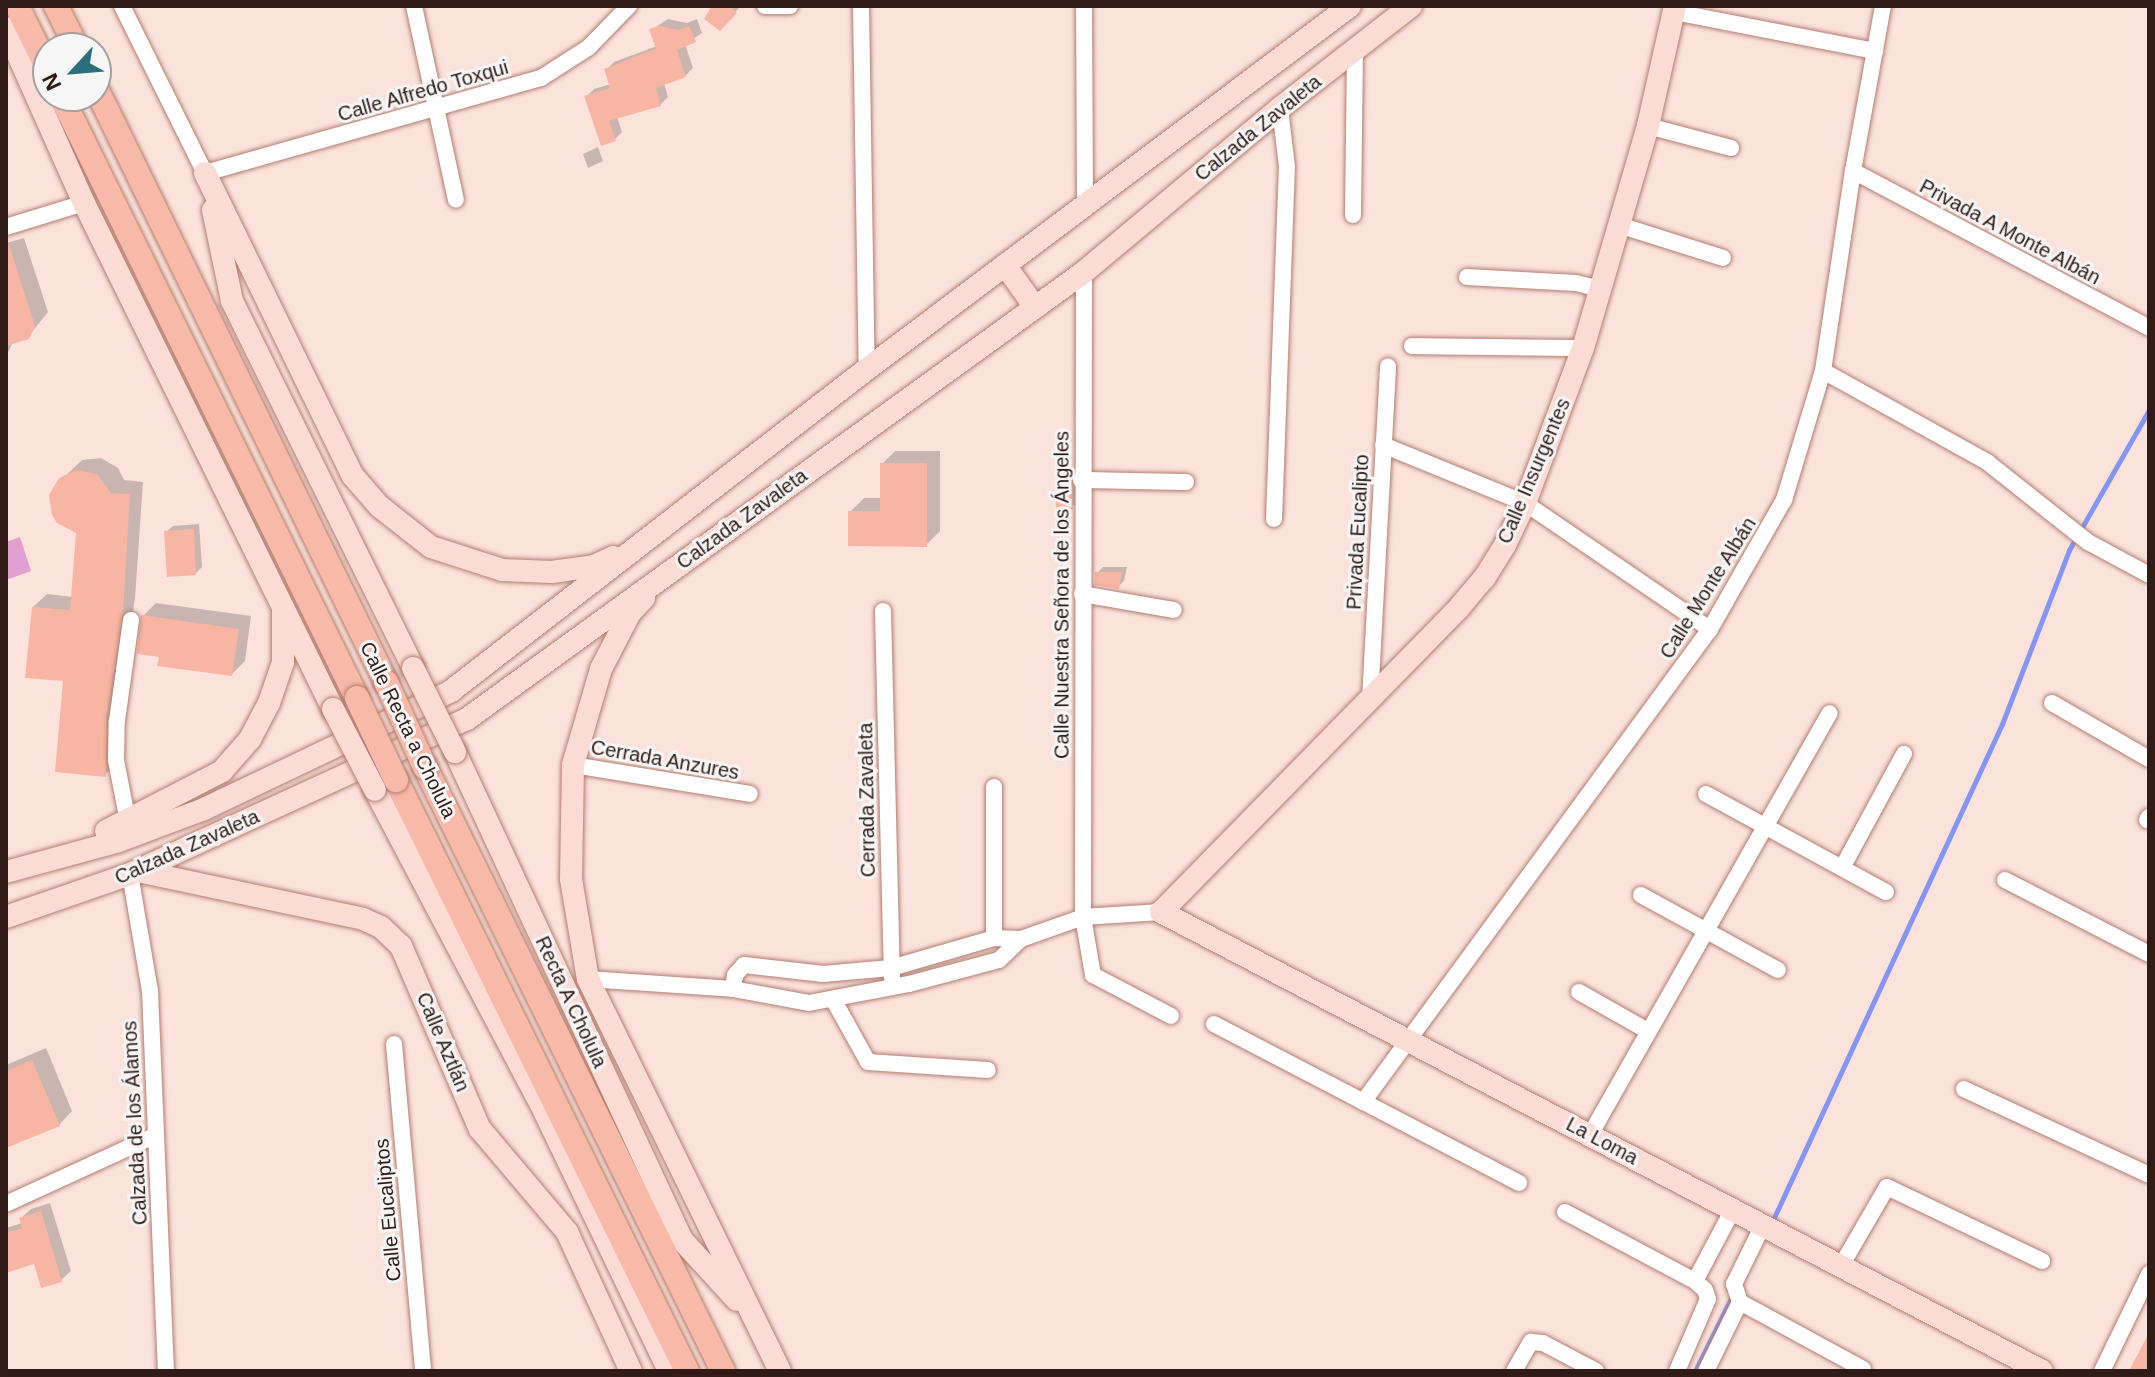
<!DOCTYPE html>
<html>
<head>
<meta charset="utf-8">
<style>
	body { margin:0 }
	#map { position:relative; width:2155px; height:1377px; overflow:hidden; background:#fbe3dc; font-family:Arial,sans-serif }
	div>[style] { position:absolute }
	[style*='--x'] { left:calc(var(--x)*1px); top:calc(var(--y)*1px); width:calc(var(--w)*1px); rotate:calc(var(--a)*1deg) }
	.green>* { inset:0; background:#e0a1d2 }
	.shadow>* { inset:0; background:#0003 }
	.stream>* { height:5px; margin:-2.5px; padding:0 2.5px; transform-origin:2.5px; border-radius:2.5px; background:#8595f4 }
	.building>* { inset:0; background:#f9b5a3 }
	.roads { filter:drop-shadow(0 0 2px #b37d6f) drop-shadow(0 0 2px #b37d6f) }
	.street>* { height:16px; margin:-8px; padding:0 8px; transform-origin:8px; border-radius:8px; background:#fff }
	.secondary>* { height:22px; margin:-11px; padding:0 11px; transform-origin:11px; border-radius:11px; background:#fbdcd4 }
	.primary>* { height:24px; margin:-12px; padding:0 12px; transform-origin:12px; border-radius:12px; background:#f8b9a9 }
	.bridges { filter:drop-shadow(0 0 2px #b37d6f) drop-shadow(0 0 2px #b37d6f) }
	.secondary-bridge>* { height:22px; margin:-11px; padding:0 11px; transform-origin:11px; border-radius:11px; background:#fbdcd4 }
	.primary-bridge>* { height:24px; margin:-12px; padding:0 12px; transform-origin:12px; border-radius:12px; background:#f8b9a9 }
	span { translate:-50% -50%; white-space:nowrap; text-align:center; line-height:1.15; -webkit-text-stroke:6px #f6f6f6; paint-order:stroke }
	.street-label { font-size:20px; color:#301b16 }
	.frame { position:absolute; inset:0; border:8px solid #301b16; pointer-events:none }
	.north { position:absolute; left:32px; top:32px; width:80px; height:80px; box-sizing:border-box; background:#f6f6f6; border:2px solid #a79e9c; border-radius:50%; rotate:244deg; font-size:22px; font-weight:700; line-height:32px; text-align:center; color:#301b16 }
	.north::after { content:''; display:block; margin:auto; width:28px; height:36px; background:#2a6f7e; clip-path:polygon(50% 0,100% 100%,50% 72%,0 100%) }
</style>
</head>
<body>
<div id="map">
	<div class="green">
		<div style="clip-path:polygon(20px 537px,31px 571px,6px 580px,6px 542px)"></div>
	</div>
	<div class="shadow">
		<div style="clip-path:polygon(715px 6px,741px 6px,720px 28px)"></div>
		<div style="clip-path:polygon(668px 19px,687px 23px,697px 19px,702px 33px,685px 44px,693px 68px,685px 76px,664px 83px,668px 97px,660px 105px,617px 117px,622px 132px,615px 139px,586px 97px,594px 89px,611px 84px,606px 70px,614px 62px,657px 46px,651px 30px)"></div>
		<div style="clip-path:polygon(598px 147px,603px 161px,588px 168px,583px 154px)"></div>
		<div style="clip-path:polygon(24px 238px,48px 312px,28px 337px,13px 342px,6px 357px,6px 243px)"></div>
		<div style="clip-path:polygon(895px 451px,940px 451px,940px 531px,926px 545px,850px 512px,864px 498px,882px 498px,882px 464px)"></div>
		<div style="clip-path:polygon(101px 458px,118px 468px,124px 480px,143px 482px,135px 598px,119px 705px,118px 762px,105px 775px,33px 607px,47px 594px,73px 597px,78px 532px,54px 487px,82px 460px)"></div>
		<div style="clip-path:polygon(1064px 478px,1076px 478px,1078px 501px,1072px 507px,1057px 484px)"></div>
		<div style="clip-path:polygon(199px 524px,202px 567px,196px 573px,166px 532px,173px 526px)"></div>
		<div style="clip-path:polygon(1103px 567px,1127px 567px,1124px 581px,1118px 587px,1097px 573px)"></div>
		<div style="clip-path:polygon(156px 603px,251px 616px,245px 661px,232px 674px,161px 655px,143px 616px)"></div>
		<div style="clip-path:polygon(46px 1048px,72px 1111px,59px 1125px,6px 1146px,6px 1065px)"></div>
		<div style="clip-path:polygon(50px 1203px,71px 1271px,61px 1280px,35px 1262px,6px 1271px,6px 1228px,22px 1223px,21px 1218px,31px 1209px)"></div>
	</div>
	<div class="stream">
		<div style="--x:1771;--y:1224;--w:551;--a:-65.2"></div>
		<div style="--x:2002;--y:724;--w:186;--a:-68.9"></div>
		<div style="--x:2069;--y:550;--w:161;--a:-60.3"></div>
		<div style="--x:1695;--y:1371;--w:84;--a:-63.7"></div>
	</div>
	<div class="building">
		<div style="clip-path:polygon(712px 6px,730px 6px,737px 13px,720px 31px,704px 19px)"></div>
		<div style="clip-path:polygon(659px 26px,678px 30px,689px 26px,696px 42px,677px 50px,686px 77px,656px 88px,661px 106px,609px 121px,616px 141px,601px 146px,584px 96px,610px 88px,604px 69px,656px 49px,649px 29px)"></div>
		<div style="clip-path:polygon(6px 245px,9px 245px,35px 326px,29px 339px,6px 346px)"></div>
		<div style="clip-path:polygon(880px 463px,927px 463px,927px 547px,848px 546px,848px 511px,880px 511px)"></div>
		<div style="clip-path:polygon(76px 470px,97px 474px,111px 493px,130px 494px,123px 613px,106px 720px,106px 777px,55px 772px,63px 681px,25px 678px,32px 607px,70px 610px,76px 533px,57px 523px,52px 515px,49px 495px,59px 478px)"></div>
		<div style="clip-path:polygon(1055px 483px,1071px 483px,1073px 509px,1056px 509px)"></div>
		<div style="clip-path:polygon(194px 529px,196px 575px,167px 577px,164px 531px)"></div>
		<div style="clip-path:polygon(1095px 572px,1122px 572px,1119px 589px,1095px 585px)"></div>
		<div style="clip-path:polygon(141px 615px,239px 629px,232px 676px,157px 666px,159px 657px,137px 654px)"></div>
		<div style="clip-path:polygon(32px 1060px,60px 1126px,6px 1148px,6px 1071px)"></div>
		<div style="clip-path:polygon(41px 1211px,62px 1282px,41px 1288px,34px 1264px,6px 1273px,6px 1233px,22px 1228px,19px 1218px)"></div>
		<div style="clip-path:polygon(2149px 1333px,2149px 1371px,2129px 1371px)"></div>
	</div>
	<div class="roads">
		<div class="street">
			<div style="--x:122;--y:6;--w:186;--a:63.6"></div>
			<div style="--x:205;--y:173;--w:349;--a:-15.8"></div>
			<div style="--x:541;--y:78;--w:56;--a:-32.6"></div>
			<div style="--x:588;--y:48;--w:59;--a:-45.7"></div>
			<div style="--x:414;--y:6;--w:198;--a:77.8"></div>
			<div style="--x:765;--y:6;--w:25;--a:0"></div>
			<div style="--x:861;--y:6;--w:363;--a:89.1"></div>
			<div style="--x:1084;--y:6;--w:201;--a:89.7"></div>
			<div style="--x:1674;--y:12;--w:205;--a:11"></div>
			<div style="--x:1648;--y:126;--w:86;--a:14.8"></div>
			<div style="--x:1853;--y:171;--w:335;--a:27.9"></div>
			<div style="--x:1353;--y:215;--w:165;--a:-89.3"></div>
			<div style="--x:1619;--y:225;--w:109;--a:17.6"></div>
			<div style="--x:6;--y:227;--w:82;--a:-17.1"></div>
			<div style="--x:1084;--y:272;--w:645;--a:90.09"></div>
			<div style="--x:1083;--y:917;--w:59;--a:80.2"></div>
			<div style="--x:1093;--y:975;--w:88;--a:27.7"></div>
			<div style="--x:1467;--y:277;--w:109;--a:3.2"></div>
			<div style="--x:1576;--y:283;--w:25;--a:14"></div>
			<div style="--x:1412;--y:346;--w:171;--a:0.7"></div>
			<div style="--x:1823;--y:371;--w:188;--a:29"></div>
			<div style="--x:1987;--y:462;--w:129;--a:38.4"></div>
			<div style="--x:2088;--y:542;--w:69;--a:28.4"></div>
			<div style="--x:1383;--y:445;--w:153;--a:22.2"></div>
			<div style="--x:1525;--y:503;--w:224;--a:34.3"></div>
			<div style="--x:1081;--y:480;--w:105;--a:1.1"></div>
			<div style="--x:1274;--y:519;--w:352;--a:-87.9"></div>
			<div style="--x:1287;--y:167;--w:59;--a:-96.8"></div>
			<div style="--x:1082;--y:594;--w:93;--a:9.9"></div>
			<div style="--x:883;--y:611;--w:367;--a:88.6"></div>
			<div style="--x:1370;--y:700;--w:334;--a:-86.9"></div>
			<div style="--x:2052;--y:703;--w:112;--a:30"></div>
			<div style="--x:573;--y:765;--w:179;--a:9.3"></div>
			<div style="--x:994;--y:787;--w:151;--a:90"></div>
			<div style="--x:1706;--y:794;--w:205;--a:28.6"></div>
			<div style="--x:2147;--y:820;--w:4;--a:-56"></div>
			<div style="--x:128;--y:822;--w:63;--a:-101"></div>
			<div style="--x:116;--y:760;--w:39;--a:-89"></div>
			<div style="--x:117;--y:721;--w:102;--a:-82.1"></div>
			<div style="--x:1842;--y:868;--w:130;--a:-61.5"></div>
			<div style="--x:130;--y:874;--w:119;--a:80.3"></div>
			<div style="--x:150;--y:991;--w:380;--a:87.6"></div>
			<div style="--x:2005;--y:880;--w:162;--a:27.2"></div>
			<div style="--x:1641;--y:895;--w:156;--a:28.7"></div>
			<div style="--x:588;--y:979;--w:145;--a:3.9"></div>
			<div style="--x:733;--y:989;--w:77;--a:10.4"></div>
			<div style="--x:809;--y:1003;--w:102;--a:-10.8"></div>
			<div style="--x:909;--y:984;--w:93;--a:-14.9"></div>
			<div style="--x:999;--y:960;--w:30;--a:-44"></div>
			<div style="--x:733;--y:989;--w:14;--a:-82"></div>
			<div style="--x:735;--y:975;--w:13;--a:-48"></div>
			<div style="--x:744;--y:965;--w:80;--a:6.5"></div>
			<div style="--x:823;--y:974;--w:68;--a:-5"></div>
			<div style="--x:891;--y:968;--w:107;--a:-16.2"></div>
			<div style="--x:994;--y:938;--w:27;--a:2"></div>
			<div style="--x:1021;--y:939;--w:66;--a:-19.5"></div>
			<div style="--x:1083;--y:917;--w:78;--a:-3.7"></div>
			<div style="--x:1579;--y:992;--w:79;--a:29.5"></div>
			<div style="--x:833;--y:999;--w:72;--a:60.9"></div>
			<div style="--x:868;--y:1062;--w:120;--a:3.8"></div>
			<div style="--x:1214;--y:1024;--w:344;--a:27.5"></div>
			<div style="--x:394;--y:1044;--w:328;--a:84.9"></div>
			<div style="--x:1964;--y:1089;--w:204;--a:24.9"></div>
			<div style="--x:1363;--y:1102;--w:587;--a:-53.74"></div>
			<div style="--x:1710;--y:629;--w:149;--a:-60.2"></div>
			<div style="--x:1784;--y:500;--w:135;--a:-73.2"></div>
			<div style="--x:1823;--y:371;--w:202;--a:-81.5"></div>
			<div style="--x:1853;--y:171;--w:168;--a:-79.7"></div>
			<div style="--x:1590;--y:1135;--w:485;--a:-60.4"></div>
			<div style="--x:6;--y:1204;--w:165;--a:-24.7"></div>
			<div style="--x:1565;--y:1212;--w:147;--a:28"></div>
			<div style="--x:1695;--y:1281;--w:79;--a:-62.1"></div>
			<div style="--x:1763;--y:1225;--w:66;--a:116.2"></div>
			<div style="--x:1734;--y:1284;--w:19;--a:72"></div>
			<div style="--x:1740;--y:1302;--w:140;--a:28.6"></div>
			<div style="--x:1841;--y:1266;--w:91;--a:-59.8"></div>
			<div style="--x:1887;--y:1187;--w:172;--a:25.5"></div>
			<div style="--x:1514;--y:1371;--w:34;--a:-60"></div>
			<div style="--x:1531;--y:1342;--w:12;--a:5"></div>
			<div style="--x:1543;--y:1343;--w:60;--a:27.8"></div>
			<div style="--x:1677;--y:1371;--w:78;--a:-66.7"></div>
			<div style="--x:1708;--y:1299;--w:9;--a:-108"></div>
			<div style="--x:1705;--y:1290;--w:13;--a:-138"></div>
			<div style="--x:1706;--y:1371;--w:77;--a:-63.8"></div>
			<div style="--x:2102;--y:1371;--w:108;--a:-64.1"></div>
		</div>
		<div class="secondary">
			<div style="--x:1675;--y:6;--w:123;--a:102.7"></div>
			<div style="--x:1648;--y:126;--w:231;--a:106.3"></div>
			<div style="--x:1583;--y:348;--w:165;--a:110.5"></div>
			<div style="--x:1525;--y:503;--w:47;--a:115.5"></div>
			<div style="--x:1505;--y:545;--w:39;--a:122"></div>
			<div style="--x:1484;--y:578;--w:40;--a:130"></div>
			<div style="--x:1458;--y:609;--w:424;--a:134.4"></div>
			<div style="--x:1161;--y:912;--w:993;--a:27.52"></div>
			<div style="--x:6;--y:28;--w:192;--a:66"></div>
			<div style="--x:84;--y:203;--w:564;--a:63.8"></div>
			<div style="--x:205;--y:173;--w:337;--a:64"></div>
			<div style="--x:353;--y:476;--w:40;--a:49"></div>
			<div style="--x:379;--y:506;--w:66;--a:38.3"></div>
			<div style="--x:431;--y:547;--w:75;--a:17.9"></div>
			<div style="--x:502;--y:570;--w:50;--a:2.3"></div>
			<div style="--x:552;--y:572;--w:42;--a:-8.1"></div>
			<div style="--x:594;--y:566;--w:21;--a:-25"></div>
			<div style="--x:213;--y:210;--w:93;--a:78.2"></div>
			<div style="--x:232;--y:301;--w:409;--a:63.7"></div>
			<div style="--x:1005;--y:265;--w:52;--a:54.5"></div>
			<div style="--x:644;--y:598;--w:21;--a:133"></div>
			<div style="--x:630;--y:613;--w:63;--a:117.4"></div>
			<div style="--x:601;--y:669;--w:100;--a:106.3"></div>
			<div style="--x:573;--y:765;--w:114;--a:91"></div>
			<div style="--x:571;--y:879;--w:101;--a:80.4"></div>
			<div style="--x:588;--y:979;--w:436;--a:63.9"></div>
			<div style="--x:455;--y:752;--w:538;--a:65.05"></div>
			<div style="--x:682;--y:1240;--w:81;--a:47.5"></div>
			<div style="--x:375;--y:790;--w:365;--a:62.2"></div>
			<div style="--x:545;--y:1113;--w:286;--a:64.3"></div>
			<div style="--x:106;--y:831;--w:131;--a:-27.3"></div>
			<div style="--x:222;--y:771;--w:43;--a:-48.8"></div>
			<div style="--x:250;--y:739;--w:41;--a:-62.2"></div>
			<div style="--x:269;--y:703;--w:43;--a:-71.1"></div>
			<div style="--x:283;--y:662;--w:52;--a:-90"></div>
			<div style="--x:138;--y:871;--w:230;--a:12"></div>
			<div style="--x:363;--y:919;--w:20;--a:24"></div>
			<div style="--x:381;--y:927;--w:28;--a:44"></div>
			<div style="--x:401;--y:946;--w:199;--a:66.7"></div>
			<div style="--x:480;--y:1129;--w:135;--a:49.8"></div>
			<div style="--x:567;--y:1232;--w:153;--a:65.3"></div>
			<div style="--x:6;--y:872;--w:117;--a:-15.3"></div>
			<div style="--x:119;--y:841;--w:91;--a:-20.6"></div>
			<div style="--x:204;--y:809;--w:274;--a:-25.5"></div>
			<div style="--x:451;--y:691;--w:526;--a:-37.74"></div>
			<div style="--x:867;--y:369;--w:604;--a:-36.93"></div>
			<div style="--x:6;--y:917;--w:131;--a:-19.1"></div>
			<div style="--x:130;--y:874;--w:371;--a:-24.7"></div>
			<div style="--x:467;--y:719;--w:762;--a:-35.92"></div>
			<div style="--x:1084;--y:272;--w:256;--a:-39.9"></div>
			<div style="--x:1280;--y:108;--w:166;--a:-37.9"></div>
		</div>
		<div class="primary">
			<div style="--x:17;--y:6;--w:70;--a:63.8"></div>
			<div style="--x:56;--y:6;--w:47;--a:63.4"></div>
			<div style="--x:96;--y:88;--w:661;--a:63.98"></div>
			<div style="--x:61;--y:96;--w:671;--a:63.82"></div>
			<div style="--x:425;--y:767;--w:674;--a:63.74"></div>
			<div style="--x:396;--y:780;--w:659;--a:63.79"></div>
		</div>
	</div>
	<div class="bridges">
		<div class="secondary-bridge">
			<div style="--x:413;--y:668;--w:94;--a:63.4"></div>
			<div style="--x:333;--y:709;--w:91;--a:62.6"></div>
		</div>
		<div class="primary-bridge">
			<div style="--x:386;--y:682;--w:94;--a:65.4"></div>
			<div style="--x:357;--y:698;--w:91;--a:64.6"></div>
		</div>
	</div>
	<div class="street-label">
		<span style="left:423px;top:91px;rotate:-16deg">Calle Alfredo Toxqui</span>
		<span style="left:1258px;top:128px;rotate:-39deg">Calzada Zavaleta</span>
		<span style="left:2010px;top:232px;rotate:28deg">Privada A Monte Albán</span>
		<span style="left:1534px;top:471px;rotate:-67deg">Calle Insurgentes</span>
		<span style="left:742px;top:519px;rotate:-36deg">Calzada Zavaleta</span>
		<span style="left:1358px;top:532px;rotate:-87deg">Privada Eucalipto</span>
		<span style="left:1708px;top:588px;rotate:-58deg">Calle Monte Albán</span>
		<span style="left:1062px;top:595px;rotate:-90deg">Calle Nuestra Señora de los Ángeles</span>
		<span style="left:408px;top:730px;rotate:64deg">Calle Recta a Cholula</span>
		<span style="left:665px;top:760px;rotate:10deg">Cerrada Anzures</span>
		<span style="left:867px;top:800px;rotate:-91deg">Cerrada Zavaleta</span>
		<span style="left:187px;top:847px;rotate:-24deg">Calzada Zavaleta</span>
		<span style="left:571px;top:1002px;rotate:65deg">Recta A Cholula</span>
		<span style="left:443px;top:1042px;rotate:67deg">Calle Aztlán</span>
		<span style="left:135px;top:1123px;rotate:-93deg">Calzada de los Álamos</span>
		<span style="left:1602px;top:1141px;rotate:28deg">La Loma</span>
		<span style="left:388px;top:1210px;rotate:-95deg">Calle Eucaliptos</span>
	</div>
	<div class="frame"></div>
	<div class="north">N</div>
</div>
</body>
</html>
